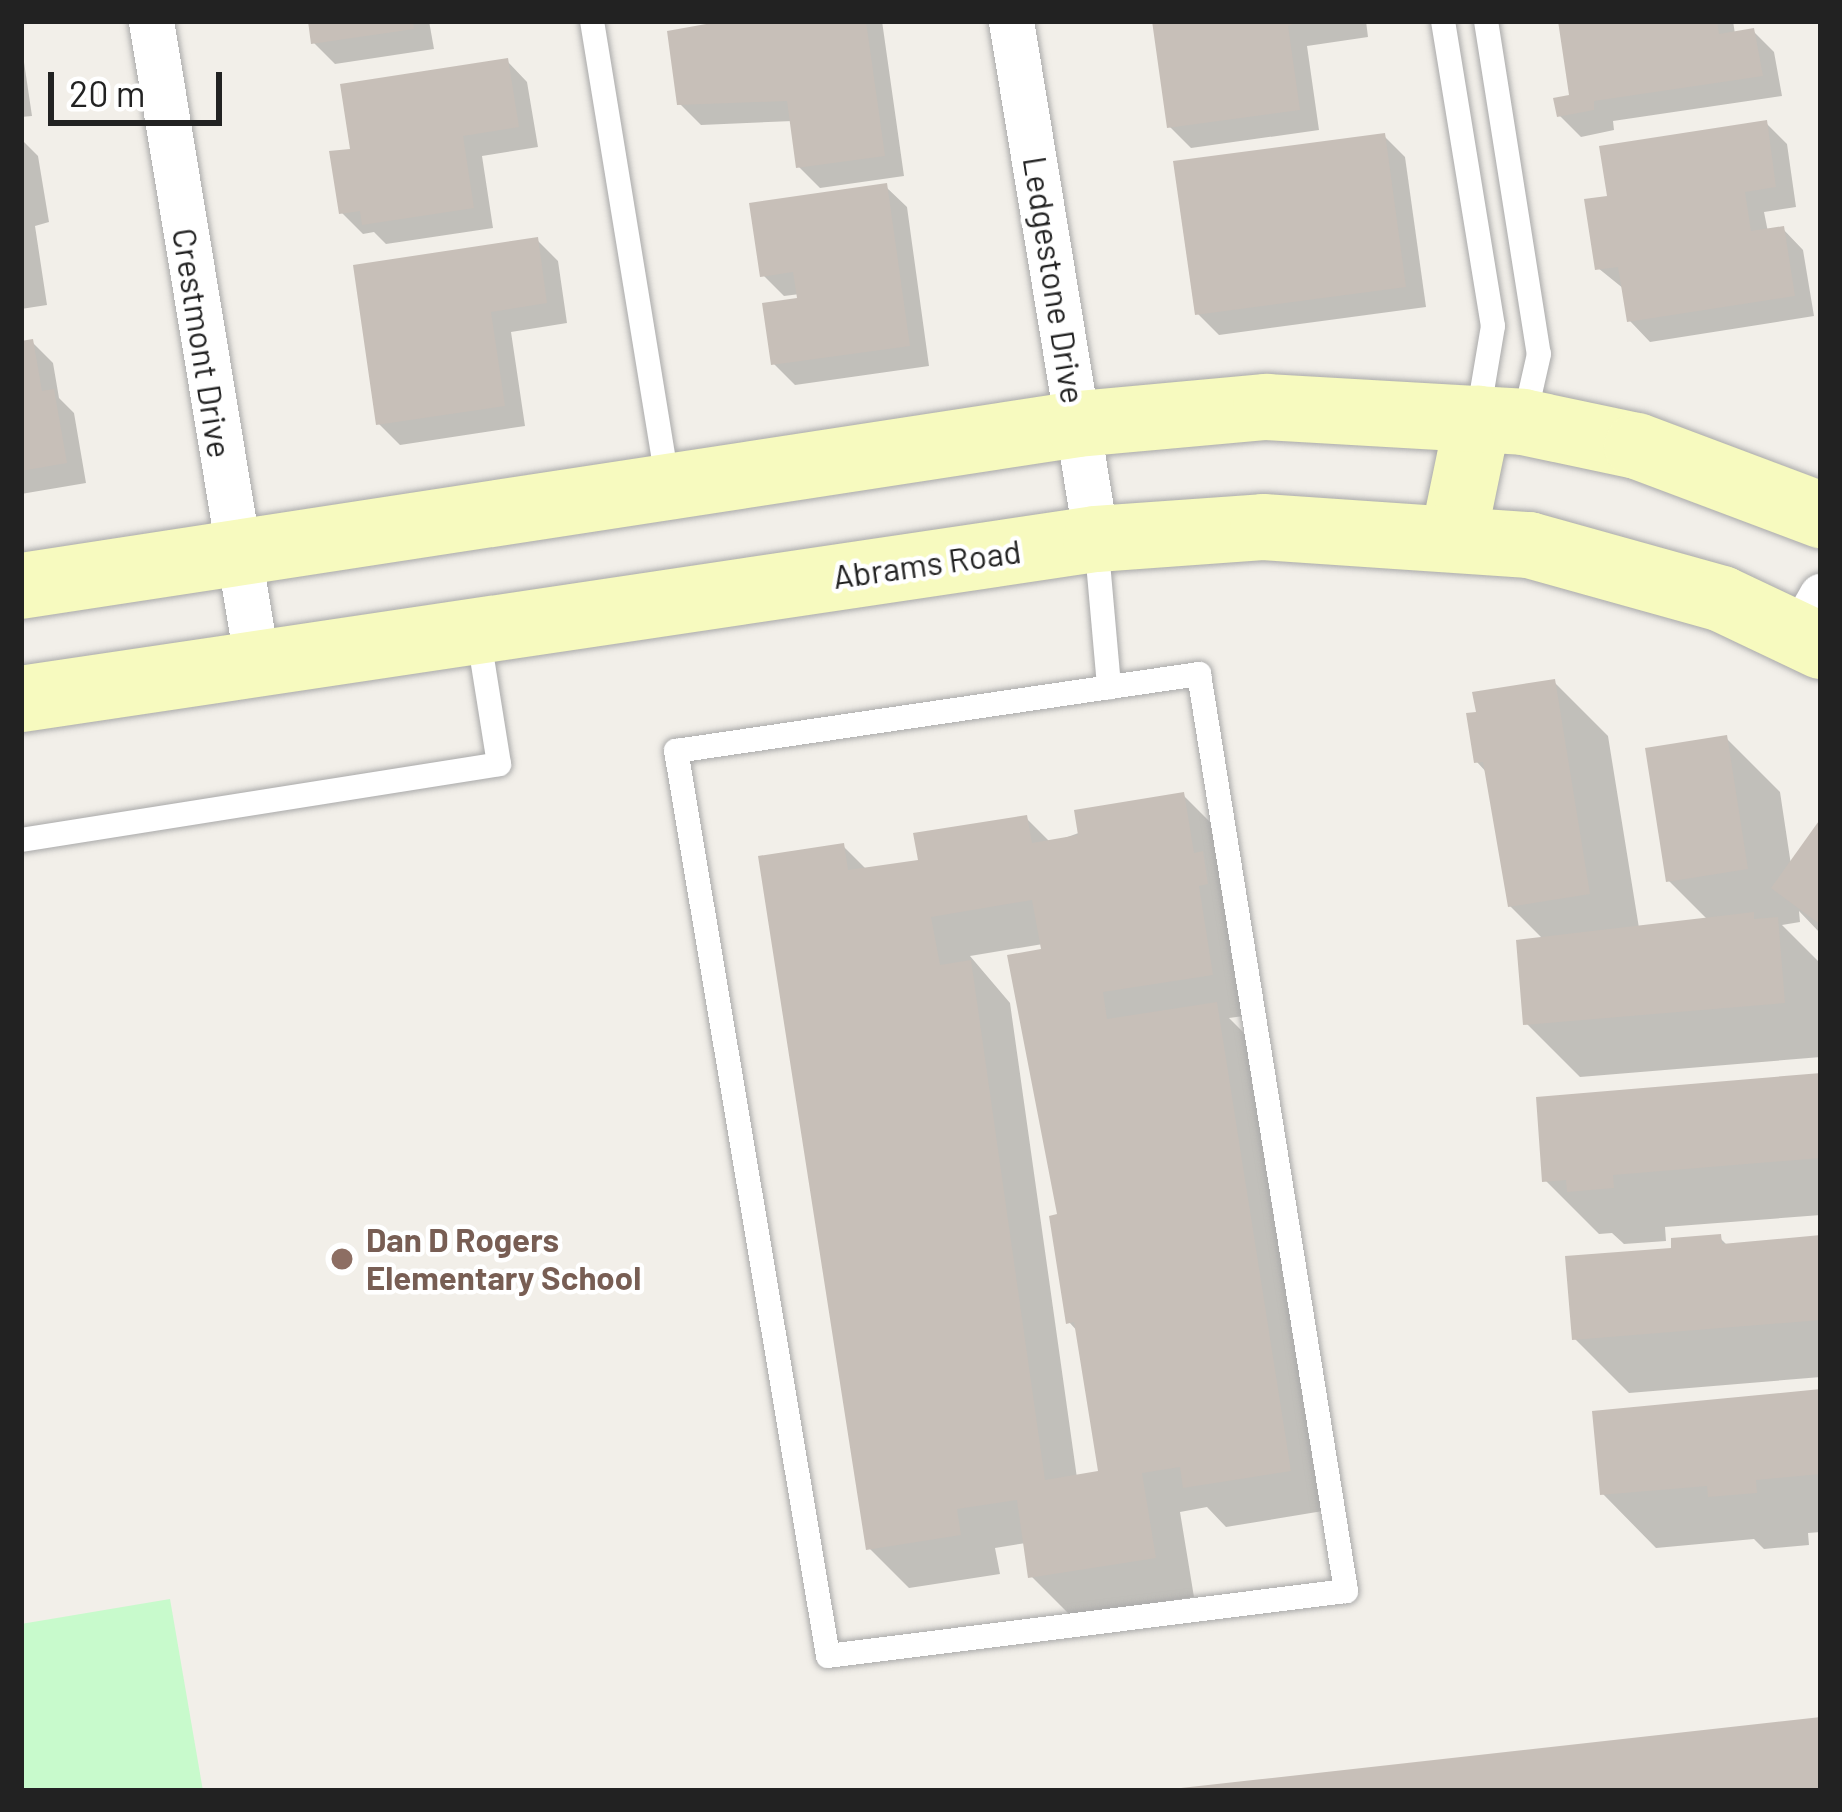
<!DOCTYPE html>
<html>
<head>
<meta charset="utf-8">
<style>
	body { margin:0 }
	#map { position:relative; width:1842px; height:1812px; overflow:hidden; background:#f2efe9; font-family:Barlow,sans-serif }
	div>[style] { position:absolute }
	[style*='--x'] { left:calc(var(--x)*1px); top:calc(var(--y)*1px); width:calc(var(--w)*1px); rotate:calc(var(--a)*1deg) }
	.park>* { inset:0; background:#c8facc }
	.shadow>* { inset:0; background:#0003 }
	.building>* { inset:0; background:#c7bfb8 }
	.roads { filter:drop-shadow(0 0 3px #a9a9a9) drop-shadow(0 0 3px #a9a9a9) }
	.service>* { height:24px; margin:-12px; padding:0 12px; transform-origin:12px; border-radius:12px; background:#fff }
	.minor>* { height:45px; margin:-22.5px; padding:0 22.5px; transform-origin:22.5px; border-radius:22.5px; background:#fff }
	.secondary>* { height:66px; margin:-33px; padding:0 33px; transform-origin:33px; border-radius:33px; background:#f7fabf }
	.dots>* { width:33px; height:33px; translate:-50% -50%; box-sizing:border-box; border:6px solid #fff; border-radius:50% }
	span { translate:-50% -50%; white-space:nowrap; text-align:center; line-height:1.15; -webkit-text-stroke:9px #fff; paint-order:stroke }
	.street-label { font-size:33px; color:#222 }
	.education-label { font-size:33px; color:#785e54; font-weight:700 }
	.left { translate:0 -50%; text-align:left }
	.frame { position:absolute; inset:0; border:24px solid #222; pointer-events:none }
	.scale { position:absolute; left:48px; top:72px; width:174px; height:54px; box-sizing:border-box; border:6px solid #222; border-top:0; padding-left:15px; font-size:36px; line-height:42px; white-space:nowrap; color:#222; -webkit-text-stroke:9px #fff; paint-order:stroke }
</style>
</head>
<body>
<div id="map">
	<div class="park">
		<div style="clip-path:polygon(170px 1599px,203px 1791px,21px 1791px,21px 1624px)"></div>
	</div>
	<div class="shadow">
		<div style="clip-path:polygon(311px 21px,429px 21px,434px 49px,335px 64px,314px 43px)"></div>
		<div style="clip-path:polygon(739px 21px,882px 21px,904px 176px,820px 188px,799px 167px,793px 121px,701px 125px,680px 104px)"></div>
		<div style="clip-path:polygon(1155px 21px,1366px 21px,1368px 37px,1307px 46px,1319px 130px,1191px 148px,1170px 127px)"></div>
		<div style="clip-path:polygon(1561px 21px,1733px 21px,1735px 34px,1753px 31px,1774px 52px,1782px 96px,1613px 121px,1614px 130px,1581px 137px,1560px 116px,1573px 98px)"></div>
		<div style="clip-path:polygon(21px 42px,32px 116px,21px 117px)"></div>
		<div style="clip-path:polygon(507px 61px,527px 82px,538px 147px,482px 156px,493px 228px,386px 244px,374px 232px,363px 234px,342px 213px)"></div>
		<div style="clip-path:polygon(1766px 123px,1787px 144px,1796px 207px,1764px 212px,1768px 232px,1783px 229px,1803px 250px,1814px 316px,1650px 342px,1630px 321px,1624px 289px,1598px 268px,1610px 198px)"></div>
		<div style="clip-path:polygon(1384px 136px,1405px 157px,1426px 307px,1219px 335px,1198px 314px)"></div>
		<div style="clip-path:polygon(21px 139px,38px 156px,49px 222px,35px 226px,47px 305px,21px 309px)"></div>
		<div style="clip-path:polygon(886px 187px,907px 207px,929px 366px,795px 385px,774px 364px,800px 294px,784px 296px,763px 275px)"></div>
		<div style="clip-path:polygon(537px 240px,558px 261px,567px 323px,511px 332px,525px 426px,400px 445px,379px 424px)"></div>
		<div style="clip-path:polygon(32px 342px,53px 363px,59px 398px,74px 413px,86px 483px,21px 494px,21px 344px)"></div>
		<div style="clip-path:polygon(1554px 682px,1608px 736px,1639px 928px,1708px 920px,1669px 881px,1726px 738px,1780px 792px,1791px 865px,1821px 823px,1821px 934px,1799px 911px,1800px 922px,1782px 925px,1821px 964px,1821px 1057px,1580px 1077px,1526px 1023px,1544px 940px,1510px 906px,1488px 774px,1477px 762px)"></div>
		<div style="clip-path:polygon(evenodd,1183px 795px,1223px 835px,1251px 1015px,1229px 1018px,1256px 1045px,1329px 1510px,1226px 1527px,1207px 1507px,1180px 1512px,1194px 1597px,1071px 1616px,1031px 1576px,1026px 1543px,995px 1548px,1000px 1574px,909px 1588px,869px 1548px,843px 846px,867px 870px,921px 862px,1026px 818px,1051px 843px,1183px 795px,1043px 944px,1069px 1322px,1079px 1333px,1101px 1474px,1077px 1478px,1010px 1003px,970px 956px,1043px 944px)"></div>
		<div style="clip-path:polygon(1821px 1076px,1821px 1215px,1665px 1227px,1666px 1241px,1624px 1244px,1612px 1233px,1599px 1234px,1545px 1180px)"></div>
		<div style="clip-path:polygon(1719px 1237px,1728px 1246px,1821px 1238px,1821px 1377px,1629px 1393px,1575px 1339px,1674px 1250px)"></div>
		<div style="clip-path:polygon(1821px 1392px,1821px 1532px,1808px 1533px,1809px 1545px,1764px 1549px,1754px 1539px,1656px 1548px,1603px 1494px)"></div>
	</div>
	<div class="building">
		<div style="clip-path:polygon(308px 21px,413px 21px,414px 29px,311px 44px)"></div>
		<div style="clip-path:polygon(723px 21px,866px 21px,885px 156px,796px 168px,787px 101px,677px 105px,667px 31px)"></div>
		<div style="clip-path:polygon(1152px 21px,1301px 21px,1288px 26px,1300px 110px,1167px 128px)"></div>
		<div style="clip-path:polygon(1558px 21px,1717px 21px,1719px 34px,1754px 28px,1763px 76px,1594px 101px,1594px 110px,1557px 117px,1553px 98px,1569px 95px)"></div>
		<div style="clip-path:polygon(508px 58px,519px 127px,463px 136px,474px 208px,362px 225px,360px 211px,339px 214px,329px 151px,350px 149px,340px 84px)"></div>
		<div style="clip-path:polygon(1767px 120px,1776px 187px,1745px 192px,1751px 231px,1784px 226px,1795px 296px,1627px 322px,1618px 267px,1595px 270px,1584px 199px,1607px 196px,1599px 146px)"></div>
		<div style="clip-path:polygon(1385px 133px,1406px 287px,1195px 315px,1173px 161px)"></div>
		<div style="clip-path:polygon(887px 183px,910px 346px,771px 365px,762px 303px,797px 298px,793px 272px,760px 277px,749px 203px)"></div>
		<div style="clip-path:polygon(538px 237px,547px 303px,491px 312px,505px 406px,376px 425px,353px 265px)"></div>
		<div style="clip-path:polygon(33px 339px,42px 391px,54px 389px,67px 463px,21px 471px,21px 341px)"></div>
		<div style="clip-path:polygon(1555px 679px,1590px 894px,1508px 907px,1483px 762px,1474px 763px,1466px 713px,1476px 712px,1472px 692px)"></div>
		<div style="clip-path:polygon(1727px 735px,1748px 869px,1666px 882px,1645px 748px)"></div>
		<div style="clip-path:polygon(evenodd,1184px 792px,1194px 853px,1203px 851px,1208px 884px,1199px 886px,1213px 975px,1103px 992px,1107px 1019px,1217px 1002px,1291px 1471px,1183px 1488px,1180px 1467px,1142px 1473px,1156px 1558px,1028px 1578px,1017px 1500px,957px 1509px,961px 1535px,866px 1550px,758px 856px,844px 843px,848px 870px,918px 860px,913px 833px,1027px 815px,1032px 843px,1078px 835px,1074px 810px,1184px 792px,1032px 900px,1041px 949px,1007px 955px,1057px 1214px,1049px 1216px,1066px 1324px,1074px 1322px,1098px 1471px,1045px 1480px,971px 960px,940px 965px,931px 917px,1032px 900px)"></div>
		<div style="clip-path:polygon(1821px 818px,1821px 925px,1771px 888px)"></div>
		<div style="clip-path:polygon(1754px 912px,1754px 919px,1778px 917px,1785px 1003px,1523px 1025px,1516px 940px)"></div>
		<div style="clip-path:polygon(1821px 1073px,1821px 1158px,1613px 1175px,1614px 1188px,1567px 1192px,1566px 1180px,1542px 1182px,1536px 1097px)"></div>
		<div style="clip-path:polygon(1721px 1234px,1722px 1244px,1821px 1235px,1821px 1320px,1572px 1340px,1565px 1256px,1671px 1248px,1671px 1238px)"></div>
		<div style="clip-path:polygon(1821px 1389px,1821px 1474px,1756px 1480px,1757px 1493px,1708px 1497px,1707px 1486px,1600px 1495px,1592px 1411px)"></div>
		<div style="clip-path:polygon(1821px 1717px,1821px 1791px,1182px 1791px,1181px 1788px)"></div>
	</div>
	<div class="roads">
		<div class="service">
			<div style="--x:592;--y:21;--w:469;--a:80.7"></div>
			<div style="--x:1443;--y:21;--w:309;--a:80.7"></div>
			<div style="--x:1493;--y:326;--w:90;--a:99.6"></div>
			<div style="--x:1486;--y:21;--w:337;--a:81"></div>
			<div style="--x:1539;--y:354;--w:68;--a:102.8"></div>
			<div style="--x:1096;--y:540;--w:148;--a:84.9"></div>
			<div style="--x:1199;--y:674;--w:929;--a:80.89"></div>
			<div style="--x:1346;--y:1591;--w:522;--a:172.85"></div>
			<div style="--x:828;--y:1656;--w:918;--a:-99.53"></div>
			<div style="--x:676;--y:751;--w:529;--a:-8.38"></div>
			<div style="--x:21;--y:840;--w:484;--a:-9"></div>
			<div style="--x:499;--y:764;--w:133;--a:-99.1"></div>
		</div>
		<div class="minor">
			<div style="--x:151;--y:21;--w:652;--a:80.64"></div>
			<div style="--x:1011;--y:21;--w:525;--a:80.68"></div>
			<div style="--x:1800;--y:633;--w:43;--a:-60.4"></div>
		</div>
		<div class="secondary">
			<div style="--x:1454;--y:534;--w:118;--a:-78.3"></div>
			<div style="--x:21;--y:586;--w:1069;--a:-8.71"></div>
			<div style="--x:1078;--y:424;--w:189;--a:-5.2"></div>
			<div style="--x:1266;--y:407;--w:257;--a:3.3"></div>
			<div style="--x:1523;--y:422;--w:116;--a:11.9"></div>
			<div style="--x:1637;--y:446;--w:197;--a:20.6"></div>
			<div style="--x:21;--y:699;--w:1087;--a:-8.47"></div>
			<div style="--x:1096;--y:539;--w:167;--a:-4.1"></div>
			<div style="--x:1263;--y:527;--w:267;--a:3.9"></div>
			<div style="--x:1529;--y:545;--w:200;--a:15.6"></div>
			<div style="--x:1722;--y:599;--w:110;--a:25.4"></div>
		</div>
	</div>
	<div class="dots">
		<div style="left:342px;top:1259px;background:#8d6e63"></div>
	</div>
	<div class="street-label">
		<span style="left:1054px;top:280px;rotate:81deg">Ledgestone Drive</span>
		<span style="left:202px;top:343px;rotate:81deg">Crestmont Drive</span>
		<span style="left:927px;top:564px;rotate:-8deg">Abrams Road</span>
	</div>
	<div class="education-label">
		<span class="left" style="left:366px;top:1259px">Dan D Rogers<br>Elementary School</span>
	</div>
	<div class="frame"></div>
	<div class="scale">20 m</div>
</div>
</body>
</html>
